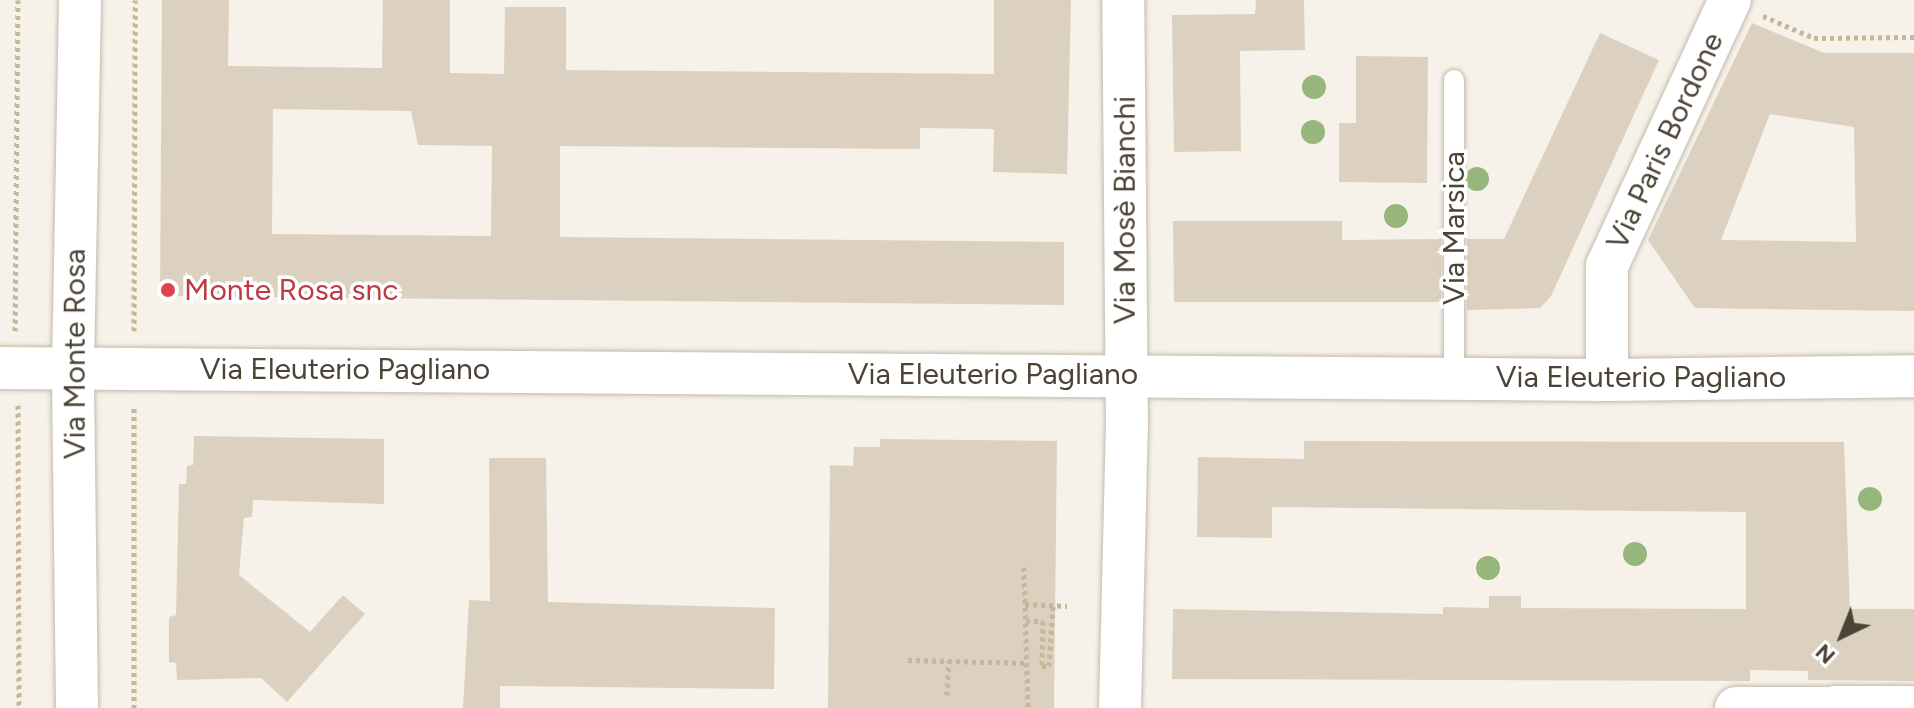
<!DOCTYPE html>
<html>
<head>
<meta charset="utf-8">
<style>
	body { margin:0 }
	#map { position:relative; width:1914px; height:708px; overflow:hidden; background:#f6f2e9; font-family:Figtree,sans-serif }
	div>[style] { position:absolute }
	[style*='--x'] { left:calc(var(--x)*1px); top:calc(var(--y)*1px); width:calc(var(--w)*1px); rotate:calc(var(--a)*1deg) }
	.building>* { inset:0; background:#dcd1c0 }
	.path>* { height:5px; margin-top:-2.5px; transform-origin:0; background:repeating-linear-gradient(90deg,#c6b69a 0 4px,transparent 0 8px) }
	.roads { filter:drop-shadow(0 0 2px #c3baaa) drop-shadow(0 0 2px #c3baaa) }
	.lane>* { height:20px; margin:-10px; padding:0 10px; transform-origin:10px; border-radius:10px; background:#fff }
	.street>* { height:42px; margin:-21px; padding:0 21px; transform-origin:21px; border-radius:21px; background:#fff }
	.trees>* { width:24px; height:24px; margin:-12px; border-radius:50%; background:#96b67c }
	.dots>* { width:22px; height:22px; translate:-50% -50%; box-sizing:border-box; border:4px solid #fff; border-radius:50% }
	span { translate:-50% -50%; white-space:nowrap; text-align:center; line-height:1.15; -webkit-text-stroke:7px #fff; paint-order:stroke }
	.street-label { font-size:30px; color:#4b4336 }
	.health-label { font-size:30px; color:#be3a42 }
	.left { translate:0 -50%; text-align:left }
	.north { position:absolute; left:1802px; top:596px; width:80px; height:80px; -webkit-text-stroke:6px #fff; paint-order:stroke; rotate:223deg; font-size:22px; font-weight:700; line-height:32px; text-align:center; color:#4b4336 }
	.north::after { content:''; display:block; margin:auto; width:28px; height:36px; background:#4b4336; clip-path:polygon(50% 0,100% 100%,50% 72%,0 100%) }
</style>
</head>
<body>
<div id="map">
	<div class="building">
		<div style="clip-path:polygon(evenodd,162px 0,229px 0,228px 66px,382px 68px,383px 0,450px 0,450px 73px,504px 74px,505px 7px,566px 7px,566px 70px,994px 74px,994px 0,1071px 0,1067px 174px,993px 172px,994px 129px,920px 128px,920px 149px,560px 146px,560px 237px,1064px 242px,1064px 305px,160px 296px,162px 0,273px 109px,411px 111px,418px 145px,492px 146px,491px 236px,272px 234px,273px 109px)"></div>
		<div style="clip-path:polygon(1256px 0,1304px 0,1305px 50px,1240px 51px,1241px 151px,1174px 152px,1172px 15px,1255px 14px)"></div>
		<div style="clip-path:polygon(evenodd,1752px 23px,1824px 53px,1914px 53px,1914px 311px,1695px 308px,1648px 240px,1752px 23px,1770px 114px,1854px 127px,1856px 242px,1721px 240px,1770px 114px)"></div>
		<div style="clip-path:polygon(1600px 33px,1659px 60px,1551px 296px,1540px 308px,1467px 310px,1467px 239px,1504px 239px)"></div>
		<div style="clip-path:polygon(1356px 56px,1428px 57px,1427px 183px,1339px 182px,1339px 123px,1356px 123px)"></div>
		<div style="clip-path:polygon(1173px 221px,1342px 221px,1342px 240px,1441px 239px,1441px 302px,1174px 302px)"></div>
		<div style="clip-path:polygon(194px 436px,384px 439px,384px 504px,253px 500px,252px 517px,244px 518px,239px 575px,310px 632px,343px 595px,365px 614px,287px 702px,261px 678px,177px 680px,176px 663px,169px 662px,169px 617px,176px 615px,179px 484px,186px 484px,187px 466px,193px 465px)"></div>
		<div style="clip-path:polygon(880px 439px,1057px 441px,1054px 708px,828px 708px,830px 465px,853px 466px,854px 447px,880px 447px)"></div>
		<div style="clip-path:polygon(1304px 441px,1844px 442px,1850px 609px,1914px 609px,1914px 681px,1808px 680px,1808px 671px,1750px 670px,1750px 681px,1172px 679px,1173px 609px,1443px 614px,1443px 607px,1489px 608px,1489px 596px,1521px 596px,1521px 608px,1746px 609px,1746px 512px,1272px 507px,1272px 538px,1197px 537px,1198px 457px,1304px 459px)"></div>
		<div style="clip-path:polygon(489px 458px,546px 458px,548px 602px,775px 608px,774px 689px,500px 686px,500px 708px,463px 708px,469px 600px,490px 601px)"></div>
	</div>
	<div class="path">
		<div style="--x:1763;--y:16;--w:56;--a:23.3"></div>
		<div style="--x:1814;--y:38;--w:100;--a:-0.6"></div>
		<div style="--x:15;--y:331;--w:331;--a:-89.5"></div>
		<div style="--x:134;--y:331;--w:331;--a:-89.8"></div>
		<div style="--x:18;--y:405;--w:303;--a:89.8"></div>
		<div style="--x:1024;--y:567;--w:141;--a:88.4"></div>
		<div style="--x:1025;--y:604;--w:42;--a:2.7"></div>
		<div style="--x:1026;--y:621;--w:17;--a:0"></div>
		<div style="--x:1043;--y:621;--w:45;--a:91.3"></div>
		<div style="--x:1042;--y:666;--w:7;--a:0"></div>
		<div style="--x:1049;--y:666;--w:61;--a:-86.2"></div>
		<div style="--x:908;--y:660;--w:119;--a:1.4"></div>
		<div style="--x:947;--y:695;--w:34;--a:-87"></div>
		<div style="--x:134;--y:708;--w:303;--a:-90"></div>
	</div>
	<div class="roads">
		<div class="lane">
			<div style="--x:1454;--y:376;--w:296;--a:-90"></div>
		</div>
		<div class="street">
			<div style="--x:0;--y:368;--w:1607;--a:0.43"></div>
			<div style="--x:1607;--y:380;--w:307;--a:-0.7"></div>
			<div style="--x:1607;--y:380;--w:114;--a:-90"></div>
			<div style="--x:1607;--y:266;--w:293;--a:-65.2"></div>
			<div style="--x:77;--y:708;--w:341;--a:-90.7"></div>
			<div style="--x:73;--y:367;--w:367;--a:-88.9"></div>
			<div style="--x:1120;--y:708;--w:279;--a:-88.6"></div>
			<div style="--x:1127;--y:429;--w:429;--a:-90.5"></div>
			<div style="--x:1736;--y:708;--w:178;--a:-0.3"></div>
		</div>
	</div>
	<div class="trees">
		<div style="left:1314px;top:87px"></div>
		<div style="left:1313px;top:132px"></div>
		<div style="left:1477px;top:179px"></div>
		<div style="left:1396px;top:216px"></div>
		<div style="left:1870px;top:499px"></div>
		<div style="left:1635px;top:554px"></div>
		<div style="left:1488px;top:568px"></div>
	</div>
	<div class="dots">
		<div style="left:168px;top:290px;background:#e0444e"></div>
	</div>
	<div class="street-label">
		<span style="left:1665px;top:141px;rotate:-65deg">Via Paris Bordone</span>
		<span style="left:1125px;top:210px;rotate:-90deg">Via Mosè Bianchi</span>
		<span style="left:1454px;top:228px;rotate:-90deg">Via Marsica</span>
		<span style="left:75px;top:354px;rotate:-90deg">Via Monte Rosa</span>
		<span style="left:345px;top:369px">Via Eleuterio Pagliano</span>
		<span style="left:993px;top:374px">Via Eleuterio Pagliano</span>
		<span style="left:1641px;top:377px">Via Eleuterio Pagliano</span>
	</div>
	<div class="health-label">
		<span class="left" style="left:184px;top:290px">Monte Rosa snc</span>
	</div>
	<div class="north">N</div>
</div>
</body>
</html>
